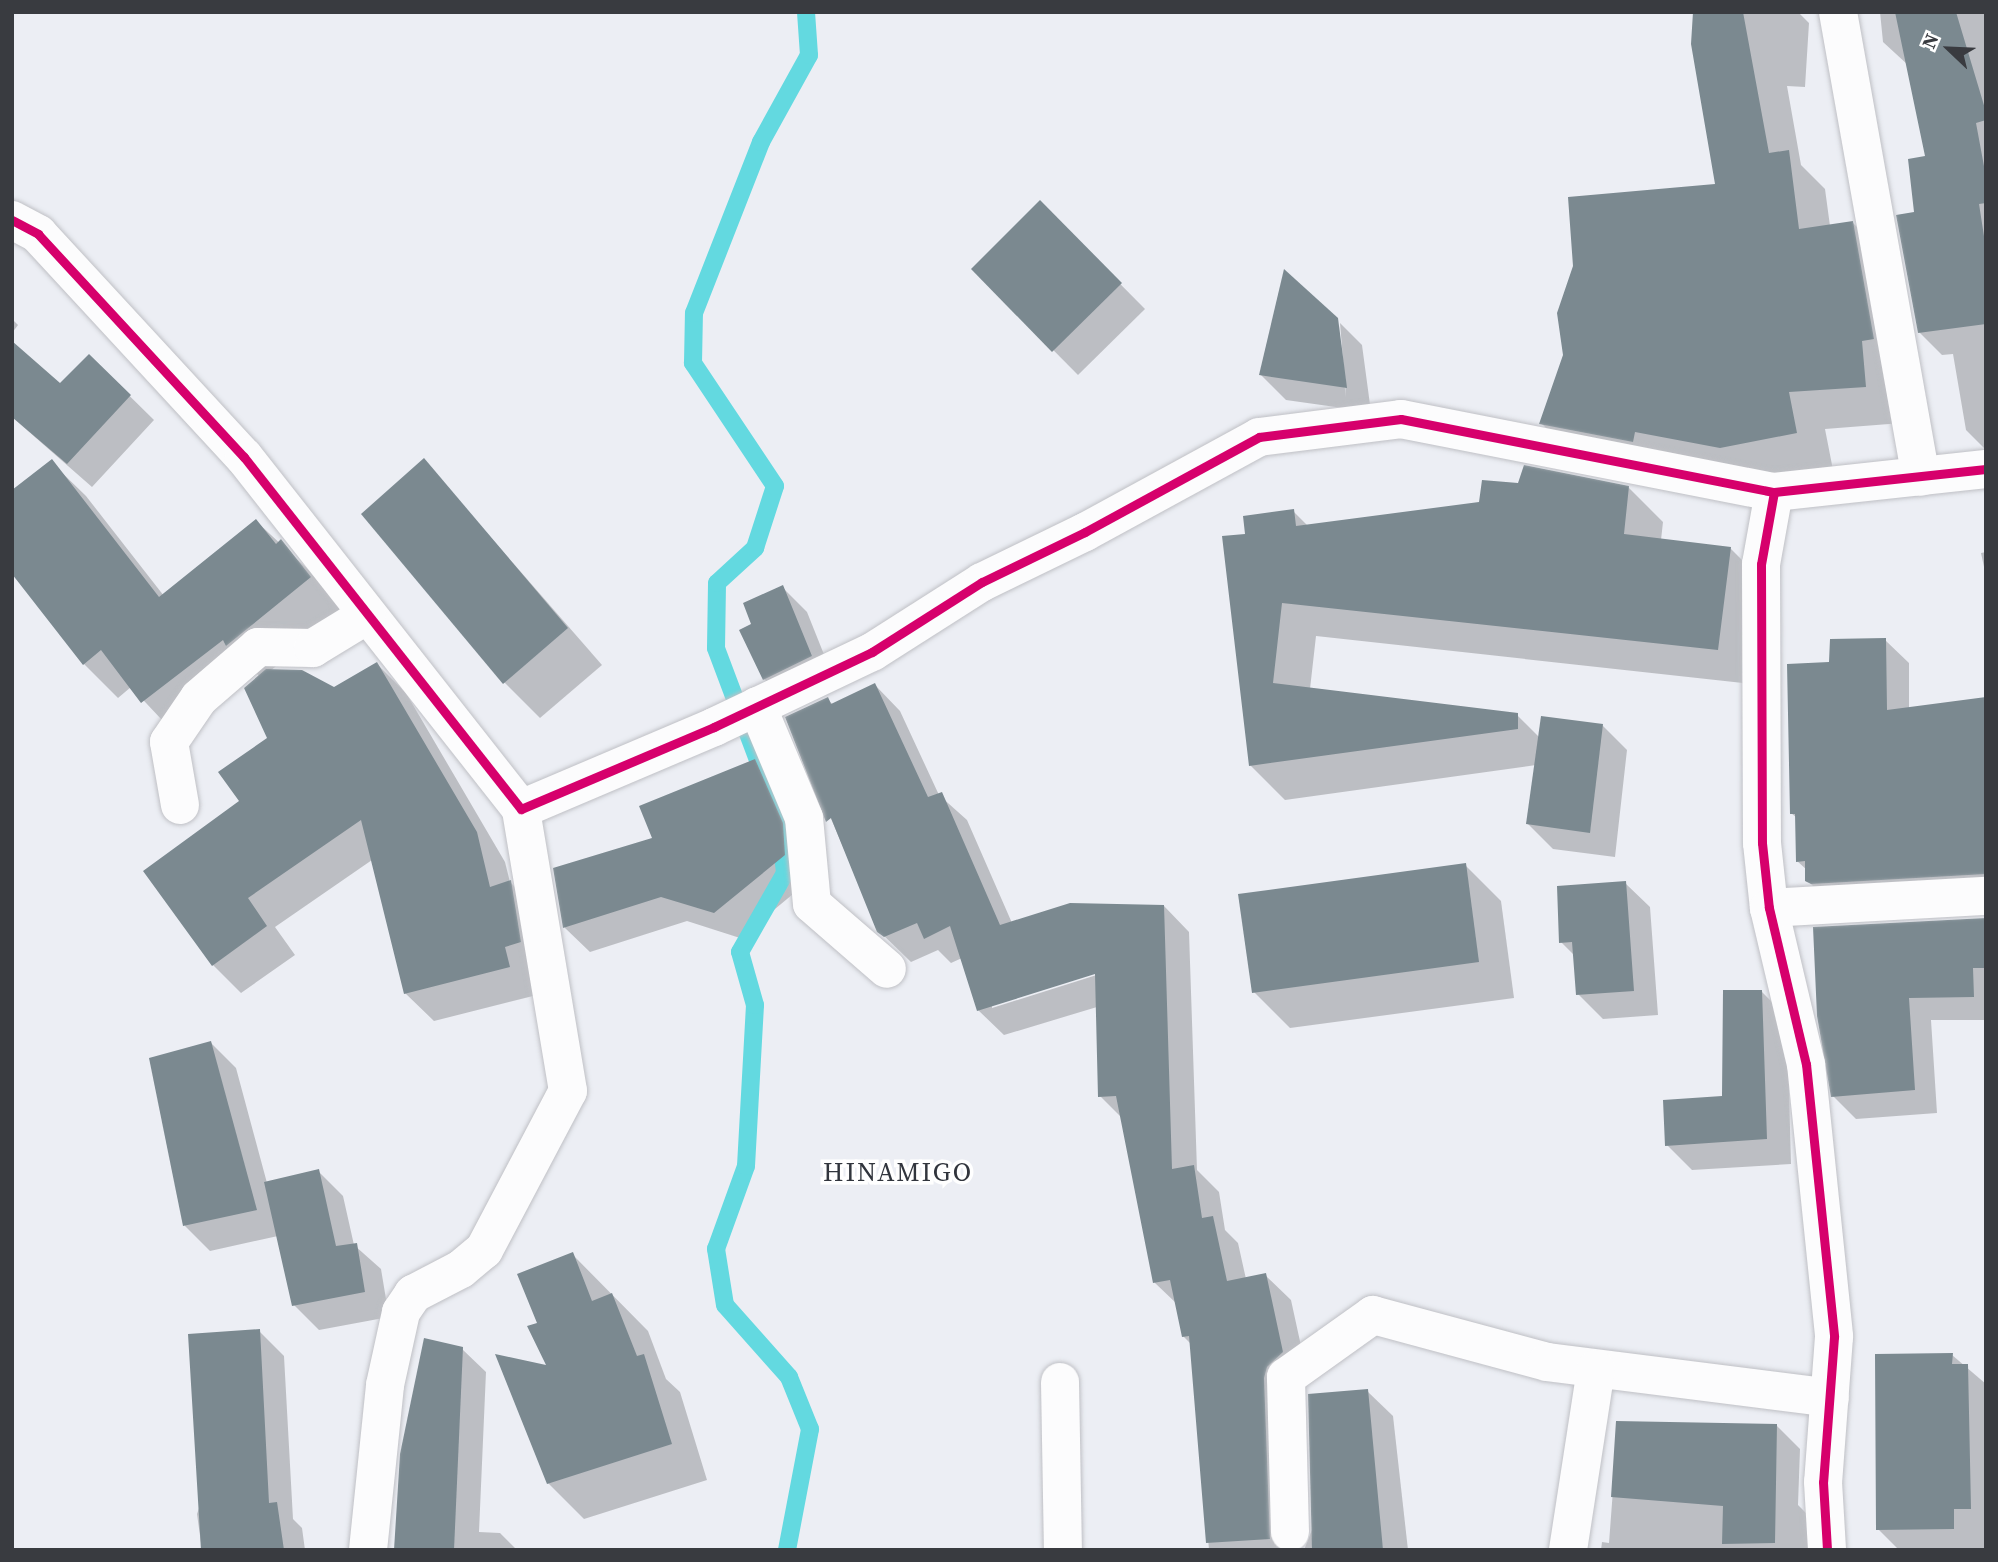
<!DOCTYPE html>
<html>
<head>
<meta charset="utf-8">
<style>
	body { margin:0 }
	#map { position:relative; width:1998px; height:1562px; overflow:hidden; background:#eceef4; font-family:"Source Serif 4",serif }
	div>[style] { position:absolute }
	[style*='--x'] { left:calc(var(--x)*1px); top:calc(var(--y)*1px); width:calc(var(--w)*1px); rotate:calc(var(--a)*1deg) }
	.shadow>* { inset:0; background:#0003 }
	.stream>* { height:18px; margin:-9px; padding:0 9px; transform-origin:9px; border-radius:9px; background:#63d9e0 }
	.building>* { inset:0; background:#7b8990 }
	.roads { filter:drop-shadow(0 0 2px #bfc0c5) drop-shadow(0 0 2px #bfc0c5) }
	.street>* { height:38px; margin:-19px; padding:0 19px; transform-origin:19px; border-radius:19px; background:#fcfcfd }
	.cycleway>* { height:9px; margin:-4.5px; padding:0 4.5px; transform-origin:4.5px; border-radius:4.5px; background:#d6006c }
	span { translate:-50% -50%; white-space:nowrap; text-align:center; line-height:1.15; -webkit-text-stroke:7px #fff; paint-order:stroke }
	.quarter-label { font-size:26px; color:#31353d; letter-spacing:2px }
	.frame { position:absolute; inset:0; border:14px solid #393b40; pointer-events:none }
	.north { position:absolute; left:1914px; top:14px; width:70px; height:70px; -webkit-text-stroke:5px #fff; paint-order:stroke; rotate:293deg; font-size:19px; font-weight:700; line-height:28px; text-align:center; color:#393b40 }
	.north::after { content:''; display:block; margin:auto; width:24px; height:32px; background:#393b40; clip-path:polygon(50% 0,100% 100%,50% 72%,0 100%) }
</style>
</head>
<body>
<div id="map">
	<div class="shadow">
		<div style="clip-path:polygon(1694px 12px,1798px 12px,1809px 23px,1805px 87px,1787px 86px,1801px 165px,1825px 189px,1830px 226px,1853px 223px,1890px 260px,1902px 423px,1825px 429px,1833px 470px,1758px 485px,1578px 460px,1541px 423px,1717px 185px)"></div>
		<div style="clip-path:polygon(1880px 12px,1986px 12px,1986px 450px,1966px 430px,1953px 354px,1942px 355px,1919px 332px,1916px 214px,1927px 158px,1908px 65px,1883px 42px)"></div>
		<div style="clip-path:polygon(1040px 203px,1145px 309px,1078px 375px,973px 269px)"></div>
		<div style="clip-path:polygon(12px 319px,18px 325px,12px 333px)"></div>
		<div style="clip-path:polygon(1336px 319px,1346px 397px,1340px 323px,1362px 345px,1371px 412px,1286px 400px,1261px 375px)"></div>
		<div style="clip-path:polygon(12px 343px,61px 385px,89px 356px,154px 420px,92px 487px,12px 417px)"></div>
		<div style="clip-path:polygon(424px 461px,602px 665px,540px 718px,504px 682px)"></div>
		<div style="clip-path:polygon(51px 462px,86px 496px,164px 596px,256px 521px,315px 576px,344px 612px,270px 671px,334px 690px,377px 664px,406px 693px,505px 862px,510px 882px,539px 911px,537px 995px,434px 1021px,405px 993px,372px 860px,275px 927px,295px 955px,241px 993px,213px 965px,241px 801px,269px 739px,260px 677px,257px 674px,177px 736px,131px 687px,118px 698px,84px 664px)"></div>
		<div style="clip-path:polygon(1628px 487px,1663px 522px,1661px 540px,1730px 548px,1765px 583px,1752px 684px,1316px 636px,1310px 689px,1517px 715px,1540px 738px,1602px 725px,1627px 750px,1615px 857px,1553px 849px,1528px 824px,1536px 765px,1285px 800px,1250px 765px,1247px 535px,1293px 511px,1308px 526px)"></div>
		<div style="clip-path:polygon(1986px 552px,1986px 576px,1981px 553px)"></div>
		<div style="clip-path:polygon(782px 587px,807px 612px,835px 682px,789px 703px,764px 679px,753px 625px)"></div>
		<div style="clip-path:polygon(1885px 640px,1909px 663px,1909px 709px,1986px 699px,1986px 898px,1830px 903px,1807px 880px,1807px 870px,1797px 861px,1797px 818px,1791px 813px,1830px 664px)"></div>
		<div style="clip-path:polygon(evenodd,875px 685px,900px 711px,939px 795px,967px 820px,1012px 923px,1164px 906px,1189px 932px,1197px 1170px,1219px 1192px,1225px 1230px,1238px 1243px,1246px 1279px,1265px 1275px,1291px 1300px,1308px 1378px,1292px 1392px,1293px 1550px,1209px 1550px,1192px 1345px,1183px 1336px,1177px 1304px,1155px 1283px,1122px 1118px,1100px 1096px,1097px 1007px,1004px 1035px,978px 1010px,962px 958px,951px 963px,938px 950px,911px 962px,879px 931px,788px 718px,828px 699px,833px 705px,875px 685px,1102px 970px,1103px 973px,992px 1008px,992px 1004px,1102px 970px)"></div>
		<div style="clip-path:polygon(755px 761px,780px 786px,810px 880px,740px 938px,687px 921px,590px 952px,565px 928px,555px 869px,654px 839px)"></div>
		<div style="clip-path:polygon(1465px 865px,1501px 901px,1514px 998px,1290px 1028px,1254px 992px)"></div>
		<div style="clip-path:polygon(1625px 883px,1650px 907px,1658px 1015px,1603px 1019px,1578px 994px,1575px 956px,1561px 942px)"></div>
		<div style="clip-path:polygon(1986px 920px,1986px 1020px,1931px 1020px,1937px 1113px,1856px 1119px,1833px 1096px,1819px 1016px)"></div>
		<div style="clip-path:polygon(1762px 992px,1787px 1017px,1791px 1164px,1692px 1170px,1667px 1145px,1724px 1098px)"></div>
		<div style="clip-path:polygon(211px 1043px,236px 1068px,267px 1183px,318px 1171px,343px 1196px,354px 1245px,381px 1269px,389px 1317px,319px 1330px,294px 1305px,278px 1236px,210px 1251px,185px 1226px)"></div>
		<div style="clip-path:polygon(572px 1254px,648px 1331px,666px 1379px,680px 1392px,707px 1480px,584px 1519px,548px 1483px,549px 1368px,540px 1324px)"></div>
		<div style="clip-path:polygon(259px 1331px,284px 1356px,293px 1519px,302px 1528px,305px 1550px,202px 1550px,197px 1514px)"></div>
		<div style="clip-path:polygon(462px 1349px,486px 1372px,479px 1532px,500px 1533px,517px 1550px,397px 1550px)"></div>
		<div style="clip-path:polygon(1952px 1355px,1986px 1384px,1986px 1550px,1899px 1550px,1878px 1529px)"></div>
		<div style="clip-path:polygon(1367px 1391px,1393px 1416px,1408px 1550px,1304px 1550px)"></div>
		<div style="clip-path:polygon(1618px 1423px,1777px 1426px,1800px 1449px,1798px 1505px,1822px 1529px,1822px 1550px,1601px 1550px,1602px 1542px,1609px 1543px)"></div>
	</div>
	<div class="stream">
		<div style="--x:787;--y:1550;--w:123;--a:-79.2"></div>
		<div style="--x:810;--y:1429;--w:56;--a:-112"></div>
		<div style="--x:789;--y:1377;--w:96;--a:-131.6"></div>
		<div style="--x:725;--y:1305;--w:57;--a:-99.1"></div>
		<div style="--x:716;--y:1249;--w:88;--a:-70.1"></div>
		<div style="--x:746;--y:1166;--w:161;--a:-86.8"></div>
		<div style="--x:755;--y:1005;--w:55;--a:-105.8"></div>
		<div style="--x:740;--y:952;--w:91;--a:-60.3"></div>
		<div style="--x:785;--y:873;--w:57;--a:-96"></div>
		<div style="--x:779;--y:816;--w:179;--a:-110.6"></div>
		<div style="--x:716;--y:648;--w:65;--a:-89.1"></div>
		<div style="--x:717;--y:583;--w:52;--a:-42.6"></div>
		<div style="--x:755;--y:548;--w:65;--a:-72.1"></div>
		<div style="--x:775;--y:486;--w:148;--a:-123.7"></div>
		<div style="--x:693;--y:363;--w:50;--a:-88.9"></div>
		<div style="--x:694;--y:313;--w:184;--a:-68.6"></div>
		<div style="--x:761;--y:142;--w:99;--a:-61.1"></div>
		<div style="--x:809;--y:55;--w:43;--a:-94"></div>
	</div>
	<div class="building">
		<div style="clip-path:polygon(1693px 12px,1743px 12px,1769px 153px,1789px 150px,1799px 229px,1853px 221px,1874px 339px,1862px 341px,1866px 387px,1789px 392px,1797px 433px,1720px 448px,1635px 432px,1633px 442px,1539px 424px,1563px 355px,1557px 313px,1573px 266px,1568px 197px,1715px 184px,1691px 44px)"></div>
		<div style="clip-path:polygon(1895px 12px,1956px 12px,1986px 112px,1986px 120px,1976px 123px,1986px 177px,1986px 203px,1979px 204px,1986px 249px,1986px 324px,1918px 333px,1896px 215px,1914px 212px,1908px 159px,1925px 156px)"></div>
		<div style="clip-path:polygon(1040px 200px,1122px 283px,1052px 352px,971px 269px)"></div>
		<div style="clip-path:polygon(1284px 269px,1338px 318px,1347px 388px,1259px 375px)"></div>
		<div style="clip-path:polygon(12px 341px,60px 383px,89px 354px,131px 395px,67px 464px,12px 417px)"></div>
		<div style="clip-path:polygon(424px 458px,568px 628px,503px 684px,361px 514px)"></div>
		<div style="clip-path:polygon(52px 459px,159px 597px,256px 519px,276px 544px,281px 539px,311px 577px,226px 646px,223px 640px,141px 703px,101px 650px,83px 665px,12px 574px,12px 490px)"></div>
		<div style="clip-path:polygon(1524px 465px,1629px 486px,1624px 534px,1731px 547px,1718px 650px,1282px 603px,1273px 683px,1518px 713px,1518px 729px,1249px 766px,1222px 536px,1245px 534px,1243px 516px,1294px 509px,1296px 526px,1479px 502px,1482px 480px,1518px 483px)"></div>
		<div style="clip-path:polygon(783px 585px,812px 656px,763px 680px,739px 630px,751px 624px,743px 603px)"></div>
		<div style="clip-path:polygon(1886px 638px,1887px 710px,1986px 697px,1986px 874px,1811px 884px,1805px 881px,1805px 861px,1796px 862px,1795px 814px,1790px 814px,1787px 664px,1829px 662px,1830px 639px)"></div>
		<div style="clip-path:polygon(377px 662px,477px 832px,490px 887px,511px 880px,521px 942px,505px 947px,510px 967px,404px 994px,361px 820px,248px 898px,267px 926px,212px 966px,143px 871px,239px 801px,218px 772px,267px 738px,244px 688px,266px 669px,302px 670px,334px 687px)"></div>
		<div style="clip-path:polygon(875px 683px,928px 797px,942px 792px,1000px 925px,1070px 903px,1164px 905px,1172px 1169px,1194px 1165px,1202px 1218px,1213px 1216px,1227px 1281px,1266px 1273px,1283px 1352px,1267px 1367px,1264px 1378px,1270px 1539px,1206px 1543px,1189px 1336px,1182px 1337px,1170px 1280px,1153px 1283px,1116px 1096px,1098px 1097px,1095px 974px,977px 1011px,950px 926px,924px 939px,917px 923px,884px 937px,877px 932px,831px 818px,826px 822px,785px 717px,828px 697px,831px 704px)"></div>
		<div style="clip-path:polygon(1541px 716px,1603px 724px,1590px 833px,1526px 824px)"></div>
		<div style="clip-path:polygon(755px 759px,783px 823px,785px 855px,714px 913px,661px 897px,563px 928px,553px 868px,652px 838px,639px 806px)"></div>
		<div style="clip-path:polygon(1466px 863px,1479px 962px,1252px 993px,1238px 894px)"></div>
		<div style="clip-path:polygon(1626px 881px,1634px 991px,1576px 995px,1572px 942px,1559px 943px,1557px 886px)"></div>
		<div style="clip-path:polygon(1986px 918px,1986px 968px,1973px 968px,1974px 997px,1909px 998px,1915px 1090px,1831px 1097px,1817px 1016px,1813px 927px)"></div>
		<div style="clip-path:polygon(1723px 990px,1762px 990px,1767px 1139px,1665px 1146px,1663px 1100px,1722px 1096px)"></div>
		<div style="clip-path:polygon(211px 1041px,257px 1210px,183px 1226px,149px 1058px)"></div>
		<div style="clip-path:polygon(319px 1169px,336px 1246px,357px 1243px,365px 1292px,292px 1306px,264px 1182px)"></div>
		<div style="clip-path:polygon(573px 1252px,592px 1301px,612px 1293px,637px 1356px,644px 1354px,672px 1444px,547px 1484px,495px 1354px,546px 1365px,527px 1326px,537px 1323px,517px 1274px)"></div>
		<div style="clip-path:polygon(260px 1329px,269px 1503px,277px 1502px,284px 1550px,201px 1550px,188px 1334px)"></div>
		<div style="clip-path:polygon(424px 1338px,463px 1347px,454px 1550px,394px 1550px,400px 1454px)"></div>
		<div style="clip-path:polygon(1953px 1353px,1952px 1364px,1968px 1364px,1971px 1509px,1954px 1509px,1954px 1529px,1876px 1530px,1875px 1354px)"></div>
		<div style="clip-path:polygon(1368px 1389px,1383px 1550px,1312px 1550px,1308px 1394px)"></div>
		<div style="clip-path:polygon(1616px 1421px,1777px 1424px,1775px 1543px,1722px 1544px,1723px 1506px,1611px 1497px)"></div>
	</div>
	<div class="roads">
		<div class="street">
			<div style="--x:1838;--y:12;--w:472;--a:79.9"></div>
			<div style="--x:12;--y:220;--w:30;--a:28"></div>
			<div style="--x:38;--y:234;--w:304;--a:47.3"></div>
			<div style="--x:244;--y:457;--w:448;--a:51.8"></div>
			<div style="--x:521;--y:809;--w:210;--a:-23"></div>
			<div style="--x:714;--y:727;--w:175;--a:-25.4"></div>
			<div style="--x:872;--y:652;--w:130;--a:-32.5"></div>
			<div style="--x:982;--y:582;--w:114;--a:-25.9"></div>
			<div style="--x:1085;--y:532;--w:198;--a:-28.6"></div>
			<div style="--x:1259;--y:437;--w:143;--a:-7.2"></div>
			<div style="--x:1401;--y:419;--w:380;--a:11.1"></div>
			<div style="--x:1774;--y:492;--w:213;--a:-6.2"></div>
			<div style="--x:1774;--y:492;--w:73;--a:100.2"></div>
			<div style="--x:1761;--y:564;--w:279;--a:89.8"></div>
			<div style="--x:1762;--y:843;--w:65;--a:83.9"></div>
			<div style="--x:1769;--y:908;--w:160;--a:76.7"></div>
			<div style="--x:1806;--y:1064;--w:274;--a:84.1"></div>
			<div style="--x:1834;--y:1337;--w:145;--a:94.3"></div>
			<div style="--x:1823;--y:1482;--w:68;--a:86.6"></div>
			<div style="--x:757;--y:706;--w:121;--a:67.2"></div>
			<div style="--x:804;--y:818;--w:86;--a:84.7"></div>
			<div style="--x:812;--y:904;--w:99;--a:40.9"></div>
			<div style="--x:180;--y:805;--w:64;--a:-99.9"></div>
			<div style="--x:169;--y:742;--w:53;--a:-55.7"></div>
			<div style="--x:199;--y:698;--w:78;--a:-40.8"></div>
			<div style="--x:258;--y:647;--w:55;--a:1"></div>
			<div style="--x:313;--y:648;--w:63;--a:-31.4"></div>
			<div style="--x:1769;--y:908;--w:217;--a:-3.2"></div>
			<div style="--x:1060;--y:1382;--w:168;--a:89"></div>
			<div style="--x:1290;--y:1532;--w:155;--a:-91.5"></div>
			<div style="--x:1286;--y:1377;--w:107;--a:-35.5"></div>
			<div style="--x:1373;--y:1315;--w:180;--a:15.1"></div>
			<div style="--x:1547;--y:1362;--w:285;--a:7.2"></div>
			<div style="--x:368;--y:1550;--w:166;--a:-84.1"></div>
			<div style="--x:385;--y:1385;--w:75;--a:-77.6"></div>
			<div style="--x:401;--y:1312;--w:22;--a:-56"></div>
			<div style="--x:413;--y:1294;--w:54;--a:-27.5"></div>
			<div style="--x:461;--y:1269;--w:30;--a:-40"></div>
			<div style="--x:484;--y:1250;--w:180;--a:-62.2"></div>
			<div style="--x:568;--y:1091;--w:286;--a:-99.5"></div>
			<div style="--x:1568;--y:1550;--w:183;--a:-81.2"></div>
		</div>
	</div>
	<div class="cycleway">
		<div style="--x:12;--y:220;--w:30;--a:28"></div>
		<div style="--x:38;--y:234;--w:304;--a:47.3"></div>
		<div style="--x:244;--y:457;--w:448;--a:51.8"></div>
		<div style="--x:521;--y:809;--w:210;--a:-23"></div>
		<div style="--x:714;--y:727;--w:175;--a:-25.4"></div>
		<div style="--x:872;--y:652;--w:130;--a:-32.5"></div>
		<div style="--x:982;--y:582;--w:114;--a:-25.9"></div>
		<div style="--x:1085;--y:532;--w:198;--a:-28.6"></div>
		<div style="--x:1259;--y:437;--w:143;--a:-7.2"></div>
		<div style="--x:1401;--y:419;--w:380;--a:11.1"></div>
		<div style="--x:1774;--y:492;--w:213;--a:-6.2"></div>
		<div style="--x:1774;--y:492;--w:73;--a:100.2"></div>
		<div style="--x:1761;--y:564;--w:279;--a:89.8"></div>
		<div style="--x:1762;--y:843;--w:65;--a:83.9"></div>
		<div style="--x:1769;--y:908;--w:160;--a:76.7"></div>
		<div style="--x:1806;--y:1064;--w:274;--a:84.1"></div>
		<div style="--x:1834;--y:1337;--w:145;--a:94.3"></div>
		<div style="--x:1823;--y:1482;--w:68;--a:86.6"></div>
	</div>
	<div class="quarter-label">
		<span style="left:898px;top:1173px">HINAMIGO</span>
	</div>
	<div class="frame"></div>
	<div class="north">N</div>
</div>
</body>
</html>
